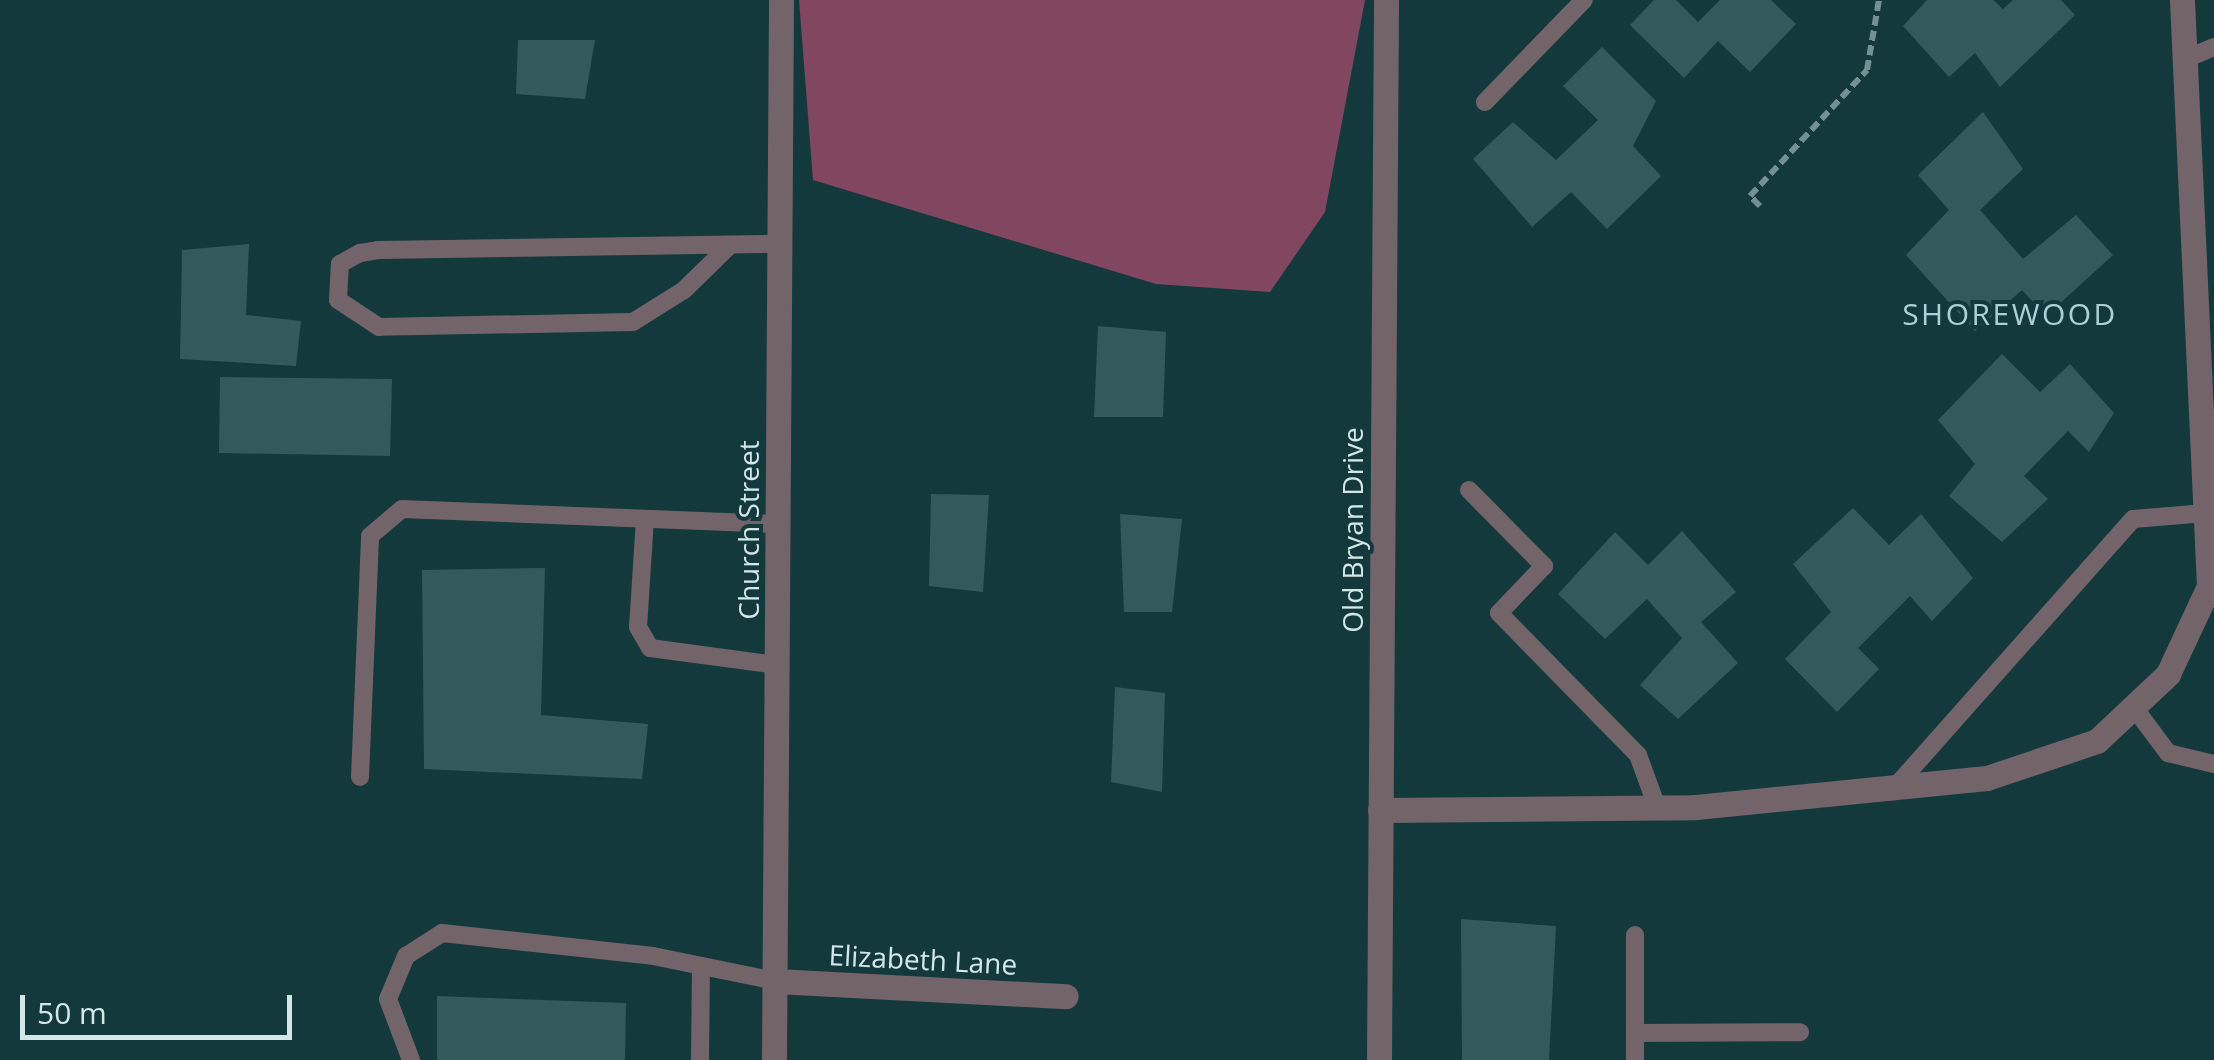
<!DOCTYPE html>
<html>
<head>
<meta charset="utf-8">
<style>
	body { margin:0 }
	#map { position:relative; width:2214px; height:1060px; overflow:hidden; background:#13393c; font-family:"Open Sans",sans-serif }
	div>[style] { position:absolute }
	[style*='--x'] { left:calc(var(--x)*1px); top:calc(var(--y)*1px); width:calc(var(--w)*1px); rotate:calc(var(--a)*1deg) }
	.green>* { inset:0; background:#814760 }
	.building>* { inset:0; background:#34595d }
	.path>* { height:6px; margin-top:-3px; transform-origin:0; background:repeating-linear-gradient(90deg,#739093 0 10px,transparent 0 15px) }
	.service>* { height:18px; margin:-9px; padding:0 9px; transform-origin:9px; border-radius:9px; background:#726469 }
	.minor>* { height:25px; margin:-12.5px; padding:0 12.5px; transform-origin:12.5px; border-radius:12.5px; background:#726469 }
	span { translate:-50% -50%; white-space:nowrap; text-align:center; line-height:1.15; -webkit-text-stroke:8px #13393c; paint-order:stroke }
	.street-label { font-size:28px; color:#d3e7e9 }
	.neighbourhood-label { font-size:30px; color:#aad2d6; letter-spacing:2.5px }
	.scale { position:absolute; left:20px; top:995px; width:272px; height:45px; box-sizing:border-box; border:5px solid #d3e7e9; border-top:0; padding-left:12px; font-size:30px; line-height:35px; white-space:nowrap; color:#d3e7e9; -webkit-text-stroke:8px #13393c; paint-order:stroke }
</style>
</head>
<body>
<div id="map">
	<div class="green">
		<div style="clip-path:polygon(799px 0,1365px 0,1325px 212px,1270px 292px,1156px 284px,813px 180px)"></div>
	</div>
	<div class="building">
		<div style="clip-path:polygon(1654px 0,1676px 0,1698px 22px,1720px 0,1771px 0,1796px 24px,1750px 72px,1718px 41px,1684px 78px,1630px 25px)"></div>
		<div style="clip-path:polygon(1927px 0,1993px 0,2003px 9px,2013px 0,2061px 0,2075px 15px,2000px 87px,1975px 53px,1949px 77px,1903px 26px)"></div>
		<div style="clip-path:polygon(518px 40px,595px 40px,585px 99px,516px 94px)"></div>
		<div style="clip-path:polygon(1602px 47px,1656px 101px,1633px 146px,1661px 176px,1607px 229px,1571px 192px,1532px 227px,1473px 159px,1513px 122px,1556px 160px,1598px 120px,1563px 86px)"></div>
		<div style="clip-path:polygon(1983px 112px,2023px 169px,1980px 210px,2023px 259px,2076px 215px,2113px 255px,2046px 316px,2022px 290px,1975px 331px,1906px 255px,1949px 210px,1918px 175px)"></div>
		<div style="clip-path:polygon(249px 244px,246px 315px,301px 321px,296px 366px,180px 359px,182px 250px)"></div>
		<div style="clip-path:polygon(1098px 326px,1166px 332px,1163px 417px,1094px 417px)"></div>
		<div style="clip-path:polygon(2002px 354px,2040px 392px,2070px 364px,2114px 413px,2089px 452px,2068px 431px,2024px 476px,2048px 499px,2002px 542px,1949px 496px,1975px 464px,1938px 420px)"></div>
		<div style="clip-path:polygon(220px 377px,392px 379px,390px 456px,219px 453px)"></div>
		<div style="clip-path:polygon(931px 494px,989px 495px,983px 592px,929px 586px)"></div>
		<div style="clip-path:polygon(1853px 508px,1889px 545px,1921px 514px,1973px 578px,1932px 621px,1910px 596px,1858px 648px,1879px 669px,1837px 712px,1785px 659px,1831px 612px,1793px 564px)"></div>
		<div style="clip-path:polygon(1120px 514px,1182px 519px,1172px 612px,1124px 612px)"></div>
		<div style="clip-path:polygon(1682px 531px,1736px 592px,1701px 622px,1738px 663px,1678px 719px,1640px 685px,1682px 638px,1647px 599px,1605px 639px,1558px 594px,1615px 532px,1648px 565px)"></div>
		<div style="clip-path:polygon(545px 568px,541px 715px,648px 724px,642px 779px,424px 769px,422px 570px)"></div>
		<div style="clip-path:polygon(1115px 687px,1165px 693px,1162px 792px,1111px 782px)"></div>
		<div style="clip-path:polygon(1461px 919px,1556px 926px,1549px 1060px,1462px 1060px)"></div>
		<div style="clip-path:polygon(437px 996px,626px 1003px,625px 1060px,437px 1060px)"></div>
	</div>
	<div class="path">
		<div style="--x:1760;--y:206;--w:14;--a:-135"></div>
		<div style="--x:1750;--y:196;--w:172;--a:-47.1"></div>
		<div style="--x:1867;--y:70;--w:71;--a:-80.3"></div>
	</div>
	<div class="service">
		<div style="--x:2188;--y:58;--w:28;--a:-23"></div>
		<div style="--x:1485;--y:102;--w:142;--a:-45.9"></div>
		<div style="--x:730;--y:245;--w:64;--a:135.6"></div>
		<div style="--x:684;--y:290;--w:60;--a:147.9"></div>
		<div style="--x:633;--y:322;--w:254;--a:178.9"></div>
		<div style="--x:379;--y:327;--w:49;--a:-146.6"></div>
		<div style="--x:338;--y:300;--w:36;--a:-87"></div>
		<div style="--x:340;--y:264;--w:23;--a:-29"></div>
		<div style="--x:360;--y:253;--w:18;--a:-9"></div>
		<div style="--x:378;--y:250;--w:402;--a:-0.9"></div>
		<div style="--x:1469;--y:490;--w:107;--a:45.4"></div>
		<div style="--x:1544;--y:566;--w:65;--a:133.8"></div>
		<div style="--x:1499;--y:613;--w:199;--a:45.6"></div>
		<div style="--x:1638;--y:755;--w:55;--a:69.9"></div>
		<div style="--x:645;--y:519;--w:108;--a:93.7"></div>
		<div style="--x:638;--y:627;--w:24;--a:60"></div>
		<div style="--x:650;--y:648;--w:129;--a:7.6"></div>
		<div style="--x:2133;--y:706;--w:59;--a:53.3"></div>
		<div style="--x:2168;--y:753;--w:47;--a:13.4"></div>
		<div style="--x:360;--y:777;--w:241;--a:-87.6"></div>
		<div style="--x:370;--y:536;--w:42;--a:-40.2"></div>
		<div style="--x:402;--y:509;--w:377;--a:2.3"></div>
		<div style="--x:1896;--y:786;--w:357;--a:-48.4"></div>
		<div style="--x:2133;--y:519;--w:73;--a:-4.7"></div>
		<div style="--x:1635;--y:935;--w:125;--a:90"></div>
		<div style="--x:1635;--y:1033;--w:165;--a:-0.3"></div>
		<div style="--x:411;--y:1060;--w:65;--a:-110.7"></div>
		<div style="--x:388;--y:999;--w:47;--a:-67.3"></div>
		<div style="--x:406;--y:956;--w:43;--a:-32.6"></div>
		<div style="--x:442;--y:933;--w:212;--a:6.2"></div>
		<div style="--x:653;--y:956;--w:126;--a:11.5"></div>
		<div style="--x:700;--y:1060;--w:94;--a:-89.4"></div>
	</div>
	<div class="minor">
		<div style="--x:1380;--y:810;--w:316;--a:-0.5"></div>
		<div style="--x:1696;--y:807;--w:292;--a:-5.7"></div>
		<div style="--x:1987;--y:778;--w:116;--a:-18.6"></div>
		<div style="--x:2097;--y:741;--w:98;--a:-43.3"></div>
		<div style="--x:2168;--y:674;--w:97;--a:-65"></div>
		<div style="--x:2209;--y:586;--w:587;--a:-92.64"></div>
		<div style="--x:776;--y:981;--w:290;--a:3"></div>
		<div style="--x:774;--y:1060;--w:1060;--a:-89.62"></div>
		<div style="--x:1379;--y:1060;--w:1060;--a:-89.62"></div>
	</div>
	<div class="street-label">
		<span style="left:748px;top:530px;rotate:-90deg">Church Street</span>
		<span style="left:1352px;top:530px;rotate:-90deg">Old Bryan Drive</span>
		<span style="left:923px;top:959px;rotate:3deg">Elizabeth Lane</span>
	</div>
	<div class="neighbourhood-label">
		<span style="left:2010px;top:314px">SHOREWOOD</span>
	</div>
	<div class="scale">50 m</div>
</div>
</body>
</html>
